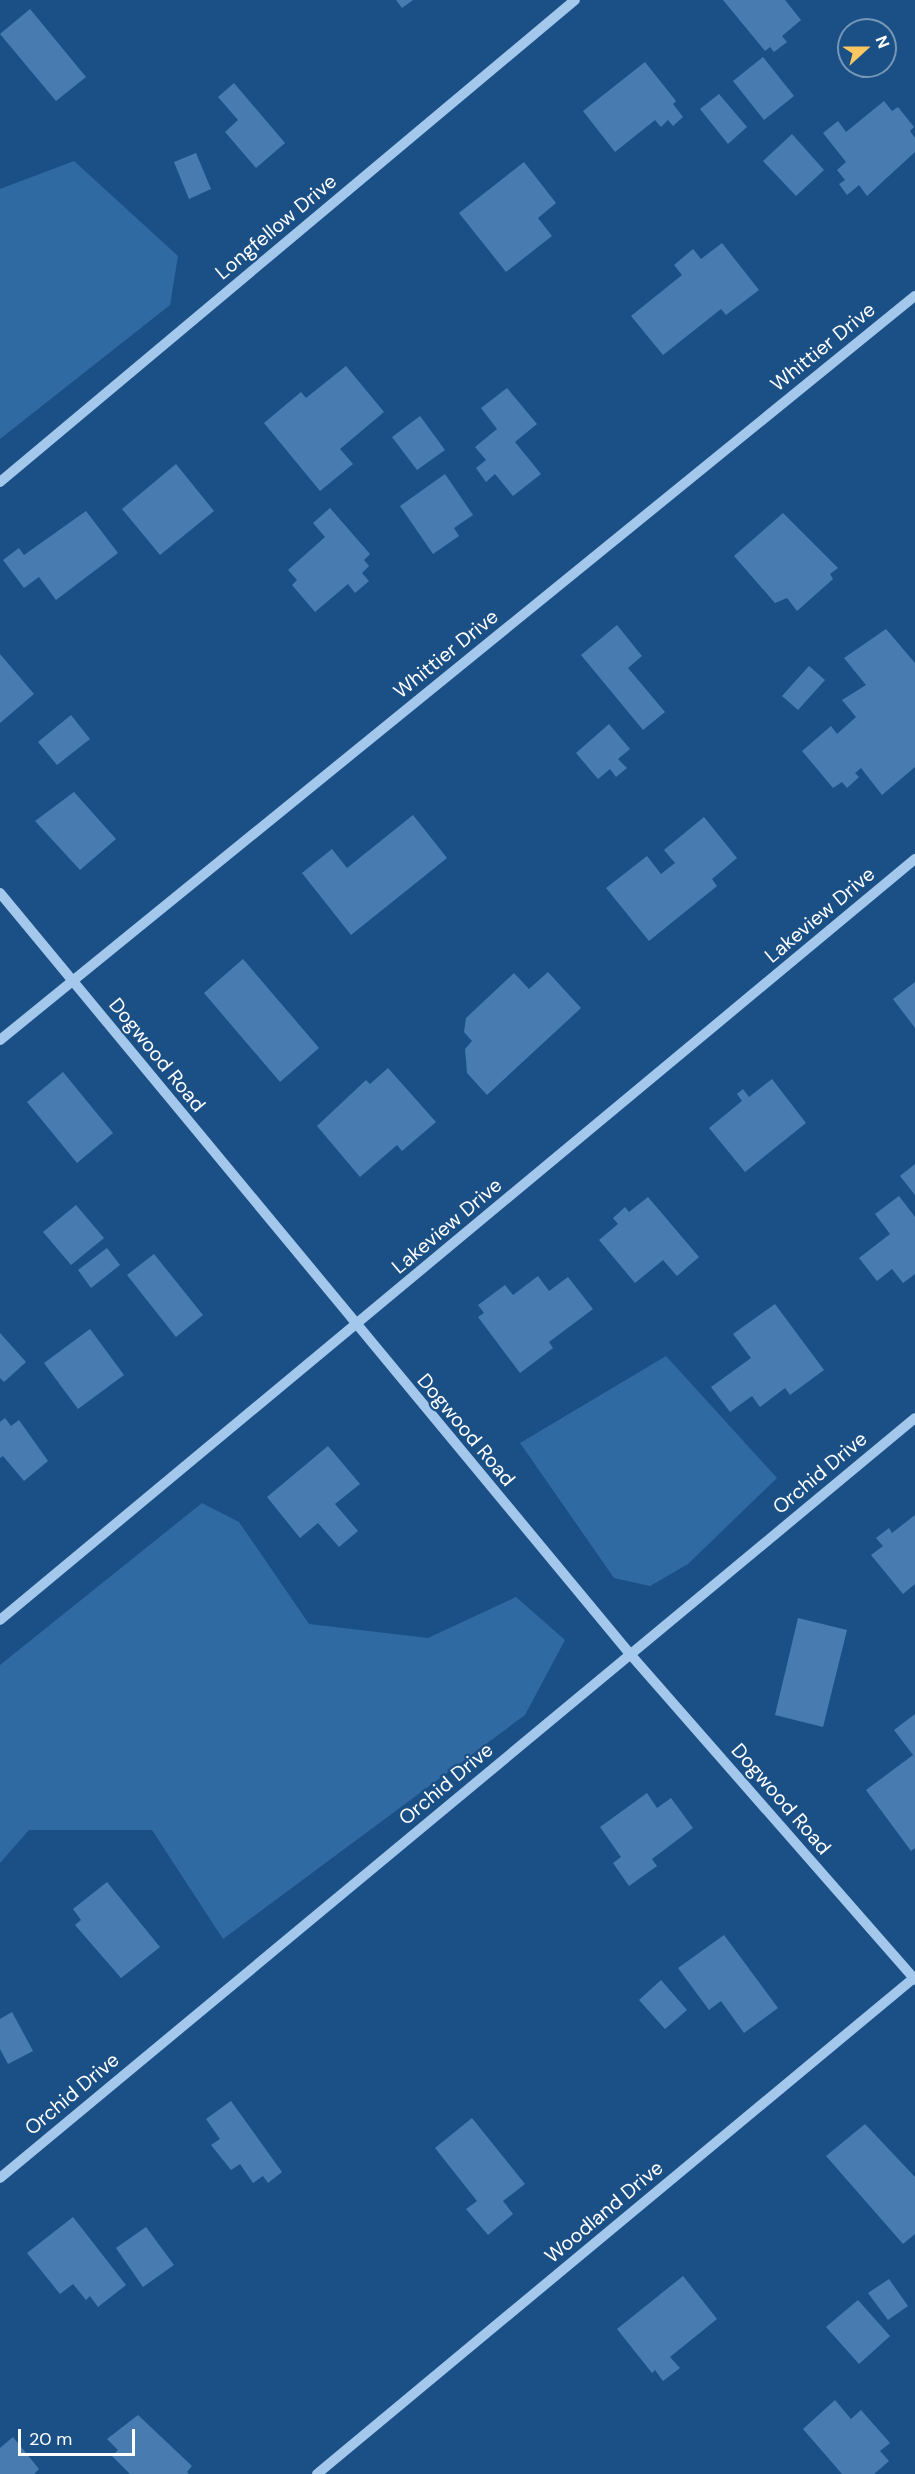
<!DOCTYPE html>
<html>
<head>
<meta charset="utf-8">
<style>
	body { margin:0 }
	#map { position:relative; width:915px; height:2474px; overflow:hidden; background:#1b5086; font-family:"DM Sans",sans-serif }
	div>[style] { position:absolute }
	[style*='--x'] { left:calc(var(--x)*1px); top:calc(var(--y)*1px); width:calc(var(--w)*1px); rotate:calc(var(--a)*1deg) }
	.green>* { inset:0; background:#2f6aa3 }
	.building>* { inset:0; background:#487cb1 }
	.minor>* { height:10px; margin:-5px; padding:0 5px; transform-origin:5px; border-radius:5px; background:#a3c8eb }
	span { translate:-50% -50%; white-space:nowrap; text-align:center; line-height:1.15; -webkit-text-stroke:4.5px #1b5086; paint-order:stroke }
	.street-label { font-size:20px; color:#fff }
	.north { position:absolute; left:837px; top:18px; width:60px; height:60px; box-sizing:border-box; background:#1b5086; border:2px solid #7696b6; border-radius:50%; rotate:69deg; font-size:16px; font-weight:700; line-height:24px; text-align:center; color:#fff }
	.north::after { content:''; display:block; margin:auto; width:21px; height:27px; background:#fcc660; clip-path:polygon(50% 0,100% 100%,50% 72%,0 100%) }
	.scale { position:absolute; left:18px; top:2429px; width:117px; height:27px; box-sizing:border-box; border:3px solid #fff; border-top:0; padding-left:8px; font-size:18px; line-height:21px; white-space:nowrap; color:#fff; -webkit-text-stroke:4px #1b5086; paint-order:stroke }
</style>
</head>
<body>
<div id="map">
	<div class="green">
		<div style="clip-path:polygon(74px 161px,178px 256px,170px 305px,0 439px,0 189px)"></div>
		<div style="clip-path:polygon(666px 1356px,777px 1478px,688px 1564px,650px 1586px,614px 1578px,520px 1443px)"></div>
		<div style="clip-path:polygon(202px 1503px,239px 1522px,309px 1624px,428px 1638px,516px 1597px,565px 1640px,525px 1715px,223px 1939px,152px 1830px,29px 1830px,0 1863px,0 1665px)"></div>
	</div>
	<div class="building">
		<div style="clip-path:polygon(396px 0,413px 0,402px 8px)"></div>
		<div style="clip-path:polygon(723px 0,785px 0,801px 20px,782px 36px,787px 42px,774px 52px,770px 47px,765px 51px)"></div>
		<div style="clip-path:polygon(30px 9px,86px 77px,56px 101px,0 34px)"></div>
		<div style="clip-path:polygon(763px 57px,794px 96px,764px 120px,733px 81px)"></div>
		<div style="clip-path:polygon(645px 62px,676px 101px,673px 104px,683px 117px,673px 126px,668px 120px,661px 127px,655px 120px,615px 152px,583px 111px)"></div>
		<div style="clip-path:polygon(234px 83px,285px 143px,256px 168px,225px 132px,238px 120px,218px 97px)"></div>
		<div style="clip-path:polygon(719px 94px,747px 127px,728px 144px,700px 109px)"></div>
		<div style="clip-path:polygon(884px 101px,892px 111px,898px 107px,914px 127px,910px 131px,915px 138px,915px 152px,867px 196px,859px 185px,847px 195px,839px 184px,845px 180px,837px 170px,846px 162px,823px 133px,838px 121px,846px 132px)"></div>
		<div style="clip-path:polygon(792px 134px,824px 170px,796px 196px,763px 161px)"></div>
		<div style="clip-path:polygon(196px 153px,211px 189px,189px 199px,174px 162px)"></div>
		<div style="clip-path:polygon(524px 162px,556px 203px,538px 218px,552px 236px,506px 272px,459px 213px)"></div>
		<div style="clip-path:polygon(722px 243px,759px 290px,726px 315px,721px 309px,663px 355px,631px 316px,682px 275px,674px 265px,693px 249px,701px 259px)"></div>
		<div style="clip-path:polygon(346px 366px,384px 412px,340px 449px,353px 464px,320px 491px,264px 423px,301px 392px,306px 398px)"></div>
		<div style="clip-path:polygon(507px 388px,537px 424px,515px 442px,541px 474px,513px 496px,495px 474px,486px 482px,476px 468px,486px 460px,475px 447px,497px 429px,481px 408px)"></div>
		<div style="clip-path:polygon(420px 416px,445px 450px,417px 470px,392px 437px)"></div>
		<div style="clip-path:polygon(176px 464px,214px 511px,160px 555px,122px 509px)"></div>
		<div style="clip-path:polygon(445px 474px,473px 515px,454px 528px,459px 536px,433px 554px,400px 506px)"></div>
		<div style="clip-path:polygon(330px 508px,370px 554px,364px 560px,369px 566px,362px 573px,369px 581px,355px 593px,348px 584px,315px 612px,292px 585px,297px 580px,288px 570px,325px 537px,313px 523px)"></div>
		<div style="clip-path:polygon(86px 511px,118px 553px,56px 600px,39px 577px,24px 588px,3px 560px,19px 548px,24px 555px)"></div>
		<div style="clip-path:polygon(783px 513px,838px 568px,830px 574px,833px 579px,797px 611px,787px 598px,775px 603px,734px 556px)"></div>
		<div style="clip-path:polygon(617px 625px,642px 656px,628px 668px,665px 712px,643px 730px,581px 655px)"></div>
		<div style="clip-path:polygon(886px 629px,915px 663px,915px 767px,882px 795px,861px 768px,855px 773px,859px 777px,847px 788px,842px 782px,833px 788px,802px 751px,831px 726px,837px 734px,856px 717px,842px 700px,866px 685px,844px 658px)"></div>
		<div style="clip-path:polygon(0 654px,34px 694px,0 723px)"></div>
		<div style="clip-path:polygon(809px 666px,825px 680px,798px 710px,782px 696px)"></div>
		<div style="clip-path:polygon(71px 715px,90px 739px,57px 765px,38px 742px)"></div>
		<div style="clip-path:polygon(609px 724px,630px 749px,618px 759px,627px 768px,616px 777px,610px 769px,598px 779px,576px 753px)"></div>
		<div style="clip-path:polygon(74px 792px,116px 839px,80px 870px,35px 821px)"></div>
		<div style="clip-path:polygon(413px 815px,447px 858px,351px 935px,302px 873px,332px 849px,347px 868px)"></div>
		<div style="clip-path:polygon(704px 817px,737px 858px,712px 879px,717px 886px,649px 941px,606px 888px,647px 856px,661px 874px,675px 863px,664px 850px)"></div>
		<div style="clip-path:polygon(243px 959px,319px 1048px,280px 1082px,204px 993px)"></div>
		<div style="clip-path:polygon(548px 972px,581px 1008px,487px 1095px,467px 1073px,465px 1049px,472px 1041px,464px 1032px,466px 1018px,514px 973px,529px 989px)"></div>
		<div style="clip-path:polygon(915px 982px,915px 1028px,893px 999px)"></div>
		<div style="clip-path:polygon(388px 1068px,436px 1122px,402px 1151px,397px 1145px,360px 1177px,317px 1126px,366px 1080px,370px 1084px)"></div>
		<div style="clip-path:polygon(63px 1072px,113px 1133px,77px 1163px,27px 1102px)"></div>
		<div style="clip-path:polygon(772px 1079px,806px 1123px,745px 1172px,709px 1128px,742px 1101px,737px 1094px,743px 1089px,749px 1097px)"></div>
		<div style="clip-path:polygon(915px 1164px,915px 1195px,900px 1176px)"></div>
		<div style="clip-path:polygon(899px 1196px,915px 1217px,915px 1274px,903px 1283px,892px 1269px,877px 1281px,859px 1258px,890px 1234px,875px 1214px)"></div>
		<div style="clip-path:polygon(648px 1197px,699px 1257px,677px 1276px,663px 1260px,635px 1283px,599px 1240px,618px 1224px,613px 1218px,625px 1207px,629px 1212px)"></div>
		<div style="clip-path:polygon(76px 1205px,104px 1238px,71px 1265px,43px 1232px)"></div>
		<div style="clip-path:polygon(107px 1248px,120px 1265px,91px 1288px,78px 1270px)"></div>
		<div style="clip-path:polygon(154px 1254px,203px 1315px,176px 1337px,127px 1275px)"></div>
		<div style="clip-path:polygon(538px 1276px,549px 1291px,568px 1277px,593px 1309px,549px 1342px,553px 1348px,520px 1373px,478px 1317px,484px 1313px,478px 1305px,505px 1285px,513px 1295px)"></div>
		<div style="clip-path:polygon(775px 1304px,824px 1370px,790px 1395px,785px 1388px,760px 1407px,752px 1396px,730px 1412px,711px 1387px,751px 1358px,733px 1334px)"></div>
		<div style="clip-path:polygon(90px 1329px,124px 1375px,78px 1409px,44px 1363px)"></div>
		<div style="clip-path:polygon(0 1333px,26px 1362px,4px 1382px,0 1378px)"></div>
		<div style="clip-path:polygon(5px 1418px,11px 1426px,19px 1420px,48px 1461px,24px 1481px,3px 1456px,0 1458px,0 1422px)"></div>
		<div style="clip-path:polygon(328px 1446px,360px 1484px,335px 1504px,358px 1531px,339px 1547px,318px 1523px,300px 1538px,267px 1497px)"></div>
		<div style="clip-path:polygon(915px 1515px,915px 1584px,903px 1594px,871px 1555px,883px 1546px,876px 1538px,889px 1528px,892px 1533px)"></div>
		<div style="clip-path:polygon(798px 1618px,847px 1630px,823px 1727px,775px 1715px)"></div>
		<div style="clip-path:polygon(915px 1714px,915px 1848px,911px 1851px,866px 1790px,913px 1755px,894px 1730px)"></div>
		<div style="clip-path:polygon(647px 1793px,657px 1808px,671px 1798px,693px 1828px,652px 1859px,657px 1866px,629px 1886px,613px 1863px,621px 1857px,600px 1827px)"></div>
		<div style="clip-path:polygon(107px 1882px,160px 1947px,121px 1978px,75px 1925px,81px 1920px,73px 1909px)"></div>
		<div style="clip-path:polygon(724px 1935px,778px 2008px,744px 2033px,721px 2001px,709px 2010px,678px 1968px)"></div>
		<div style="clip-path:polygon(661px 1980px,687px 2010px,665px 2029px,639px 2000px)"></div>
		<div style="clip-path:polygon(12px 2012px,33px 2051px,8px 2064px,0 2049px,0 2019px)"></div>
		<div style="clip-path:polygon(231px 2101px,282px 2172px,268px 2183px,263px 2176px,253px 2183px,240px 2164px,231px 2170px,211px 2145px,220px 2139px,206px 2119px)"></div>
		<div style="clip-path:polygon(472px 2118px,525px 2184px,503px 2201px,513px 2214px,488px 2235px,466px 2209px,477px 2201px,435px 2148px)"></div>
		<div style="clip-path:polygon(865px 2124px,915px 2177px,915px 2234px,903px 2244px,826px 2156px)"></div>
		<div style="clip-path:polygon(73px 2217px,126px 2285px,98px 2307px,90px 2296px,86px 2300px,73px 2284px,60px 2294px,27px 2253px)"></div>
		<div style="clip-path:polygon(146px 2227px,174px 2265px,143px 2287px,116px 2248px)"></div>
		<div style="clip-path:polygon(683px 2276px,717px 2319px,670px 2357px,680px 2368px,663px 2381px,655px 2370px,652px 2373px,617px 2329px)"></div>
		<div style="clip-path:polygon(889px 2279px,908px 2306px,888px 2320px,868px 2293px)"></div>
		<div style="clip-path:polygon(858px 2300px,890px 2336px,859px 2364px,826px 2327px)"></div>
		<div style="clip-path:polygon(835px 2400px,851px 2419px,861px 2410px,890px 2443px,880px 2451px,889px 2461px,874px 2474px,842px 2474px,803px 2429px)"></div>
		<div style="clip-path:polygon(138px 2415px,192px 2466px,187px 2472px,189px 2474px,130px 2474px,112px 2456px,118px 2450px,107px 2439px)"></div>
		<div style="clip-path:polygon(13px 2437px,39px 2469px,34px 2474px,0 2474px,0 2448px)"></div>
	</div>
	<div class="minor">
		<div style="--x:0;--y:482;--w:750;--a:-39.97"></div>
		<div style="--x:0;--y:893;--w:988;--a:50.38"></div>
		<div style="--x:630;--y:1654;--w:433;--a:48.8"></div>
		<div style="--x:0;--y:1040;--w:1179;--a:-39.12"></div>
		<div style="--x:0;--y:1620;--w:1190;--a:-39.75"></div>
		<div style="--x:0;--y:2178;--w:1189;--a:-39.71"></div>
		<div style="--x:317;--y:2474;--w:778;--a:-39.73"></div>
	</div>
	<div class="street-label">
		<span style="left:276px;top:227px;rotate:-40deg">Longfellow Drive</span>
		<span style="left:823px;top:347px;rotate:-39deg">Whittier Drive</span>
		<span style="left:446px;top:654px;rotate:-39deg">Whittier Drive</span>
		<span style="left:820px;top:915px;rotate:-40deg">Lakeview Drive</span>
		<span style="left:157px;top:1055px;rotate:51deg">Dogwood Road</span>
		<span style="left:447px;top:1226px;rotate:-40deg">Lakeview Drive</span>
		<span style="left:466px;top:1430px;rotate:50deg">Dogwood Road</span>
		<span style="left:820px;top:1473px;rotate:-40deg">Orchid Drive</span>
		<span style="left:446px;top:1784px;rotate:-40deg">Orchid Drive</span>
		<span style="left:781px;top:1799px;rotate:49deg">Dogwood Road</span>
		<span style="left:72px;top:2094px;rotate:-40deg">Orchid Drive</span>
		<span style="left:604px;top:2212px;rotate:-40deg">Woodland Drive</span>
	</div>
	<div class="north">N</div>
	<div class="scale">20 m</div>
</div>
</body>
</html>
